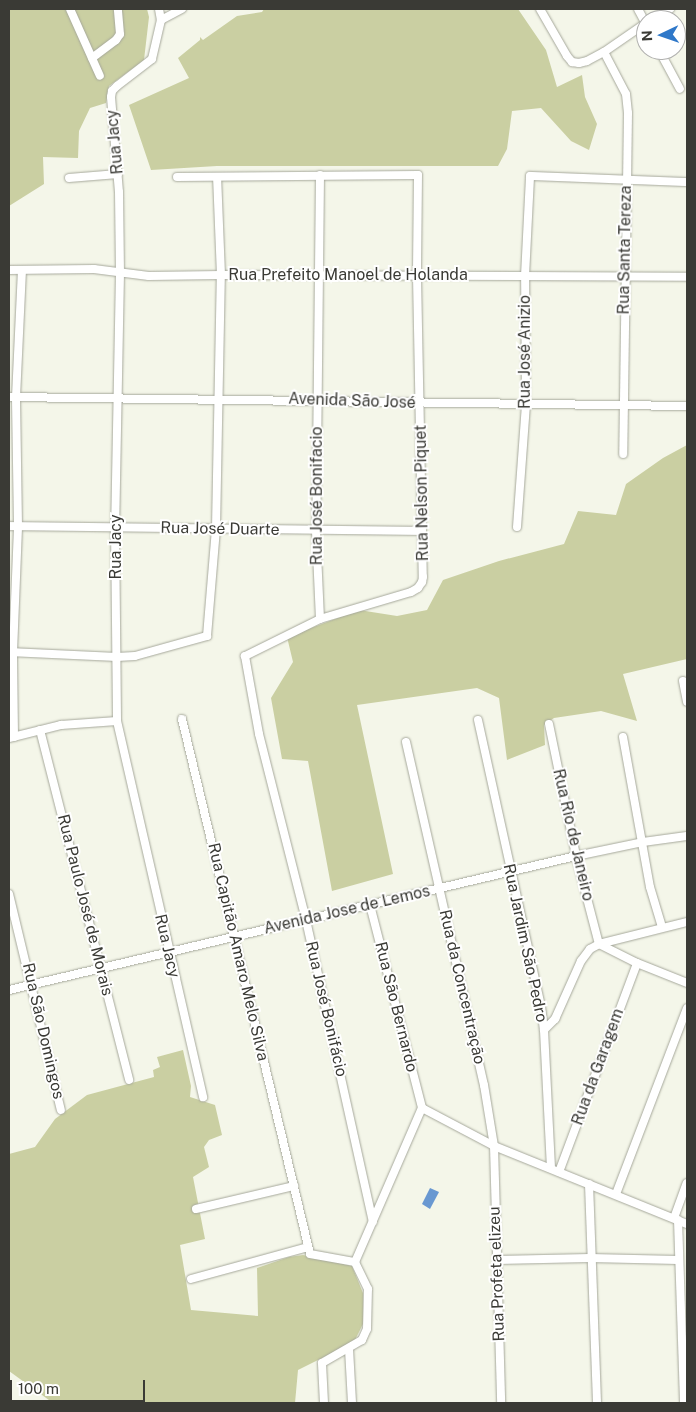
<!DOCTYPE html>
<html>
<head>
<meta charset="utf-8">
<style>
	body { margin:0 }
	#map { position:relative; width:696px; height:1412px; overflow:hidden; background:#f4f6e9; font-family:"Public Sans",sans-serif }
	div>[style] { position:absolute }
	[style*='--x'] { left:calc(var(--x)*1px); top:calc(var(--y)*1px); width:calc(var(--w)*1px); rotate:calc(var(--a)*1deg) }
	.green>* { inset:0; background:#cacfa2 }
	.water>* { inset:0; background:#6998d1 }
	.roads { filter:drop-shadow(0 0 1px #a6a89b) drop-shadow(0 0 1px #a6a89b) }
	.street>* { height:8px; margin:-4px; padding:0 4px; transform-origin:4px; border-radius:4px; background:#fff }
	span { translate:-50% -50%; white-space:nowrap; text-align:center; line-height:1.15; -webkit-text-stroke:4px #fff; paint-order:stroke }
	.street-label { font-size:16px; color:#3a3a35 }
	.frame { position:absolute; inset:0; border:10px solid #3a3a35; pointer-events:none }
	.north { position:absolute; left:636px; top:10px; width:50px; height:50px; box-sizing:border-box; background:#fff; border:1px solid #b0b0ae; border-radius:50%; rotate:267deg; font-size:14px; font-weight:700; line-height:20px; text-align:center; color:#3a3a35 }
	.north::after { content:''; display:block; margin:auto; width:18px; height:22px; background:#2f78c9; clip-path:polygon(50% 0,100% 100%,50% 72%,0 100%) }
	.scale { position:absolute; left:10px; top:1380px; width:135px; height:22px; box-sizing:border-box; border:2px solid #3a3a35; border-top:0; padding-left:6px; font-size:15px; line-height:18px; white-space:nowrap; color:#3a3a35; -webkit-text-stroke:4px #fff; paint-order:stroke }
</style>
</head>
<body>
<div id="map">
	<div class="green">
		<div style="clip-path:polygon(9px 9px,147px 9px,149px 17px,144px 60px,109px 86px,106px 103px,90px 108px,79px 131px,78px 158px,43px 157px,44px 184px,9px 206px)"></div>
		<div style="clip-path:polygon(264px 9px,518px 9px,546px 50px,557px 87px,582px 75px,585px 97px,597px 124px,589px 150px,571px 141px,541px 108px,512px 111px,507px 149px,498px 166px,217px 166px,151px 170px,129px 105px,189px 78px,178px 58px,200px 40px,200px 37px,203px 40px,237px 16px,262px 12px)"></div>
		<div style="clip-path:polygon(687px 445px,687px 659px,623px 674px,637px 721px,601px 711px,554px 718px,544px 725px,545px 745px,507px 760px,499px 698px,477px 688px,357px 705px,393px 874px,332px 891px,308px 761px,282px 759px,271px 698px,293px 662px,287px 637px,359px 610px,397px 616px,427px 610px,443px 580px,499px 561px,564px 544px,578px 511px,616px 515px,626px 484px,663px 458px)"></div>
		<div style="clip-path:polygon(183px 1050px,191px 1086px,190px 1097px,215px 1105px,222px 1135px,209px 1140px,204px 1147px,209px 1167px,193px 1177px,205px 1239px,180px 1245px,191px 1310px,258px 1316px,257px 1268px,289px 1257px,303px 1255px,352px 1266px,363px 1293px,364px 1322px,354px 1342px,298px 1370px,295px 1403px,53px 1403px,9px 1371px,9px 1154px,35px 1147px,55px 1119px,87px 1095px,154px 1077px,153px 1070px,160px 1067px,157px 1057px)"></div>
	</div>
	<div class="water">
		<div style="clip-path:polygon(430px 1188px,439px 1192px,430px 1209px,422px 1204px)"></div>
	</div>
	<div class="roads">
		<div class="street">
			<div style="--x:70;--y:9;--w:73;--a:65.9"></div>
			<div style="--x:159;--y:9;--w:11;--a:80"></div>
			<div style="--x:161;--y:20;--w:40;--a:103"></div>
			<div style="--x:152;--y:59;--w:44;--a:142.4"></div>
			<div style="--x:117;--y:86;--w:7;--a:135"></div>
			<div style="--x:112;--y:91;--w:6;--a:99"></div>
			<div style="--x:111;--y:97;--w:95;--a:85.2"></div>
			<div style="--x:119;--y:192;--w:81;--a:89.3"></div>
			<div style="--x:120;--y:273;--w:254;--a:91.1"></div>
			<div style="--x:115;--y:527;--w:194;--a:89.4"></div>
			<div style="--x:117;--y:721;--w:386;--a:77.1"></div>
			<div style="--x:540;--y:9;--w:54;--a:60.1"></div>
			<div style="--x:567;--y:56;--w:8;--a:50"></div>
			<div style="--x:572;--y:62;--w:7;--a:8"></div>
			<div style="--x:579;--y:63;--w:8;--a:-14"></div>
			<div style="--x:587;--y:61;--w:19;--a:-28"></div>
			<div style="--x:604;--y:52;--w:51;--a:-34.6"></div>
			<div style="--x:638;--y:9;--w:17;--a:62"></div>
			<div style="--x:161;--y:20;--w:24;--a:-28"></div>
			<div style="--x:650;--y:20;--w:23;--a:-29"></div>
			<div style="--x:659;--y:50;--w:44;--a:61.7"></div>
			<div style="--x:604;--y:52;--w:47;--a:62.4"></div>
			<div style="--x:626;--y:94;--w:19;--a:84"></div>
			<div style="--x:628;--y:113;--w:341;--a:90.8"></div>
			<div style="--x:92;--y:58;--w:30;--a:-37"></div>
			<div style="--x:116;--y:40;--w:7;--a:-56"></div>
			<div style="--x:120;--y:34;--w:25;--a:-95"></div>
			<div style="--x:320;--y:175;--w:356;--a:90.6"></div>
			<div style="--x:316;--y:531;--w:88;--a:87.4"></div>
			<div style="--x:177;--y:177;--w:241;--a:-0.5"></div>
			<div style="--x:418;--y:175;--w:101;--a:90.6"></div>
			<div style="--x:417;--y:276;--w:301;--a:88.9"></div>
			<div style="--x:423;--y:577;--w:5;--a:101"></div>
			<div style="--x:422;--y:582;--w:7;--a:124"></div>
			<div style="--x:418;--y:588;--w:8;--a:150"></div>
			<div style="--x:411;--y:592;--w:95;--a:163.5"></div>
			<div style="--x:320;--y:619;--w:84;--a:153.7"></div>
			<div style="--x:245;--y:656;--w:79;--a:79.8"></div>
			<div style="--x:259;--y:734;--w:192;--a:75.8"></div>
			<div style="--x:306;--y:920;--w:309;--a:77.5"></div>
			<div style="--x:69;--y:178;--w:49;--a:-4.7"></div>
			<div style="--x:9;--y:270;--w:85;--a:-0.7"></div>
			<div style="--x:94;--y:269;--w:55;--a:7.3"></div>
			<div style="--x:149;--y:276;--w:72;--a:-0.8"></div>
			<div style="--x:221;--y:275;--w:466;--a:0.2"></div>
			<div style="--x:9;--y:397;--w:678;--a:0.76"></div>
			<div style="--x:9;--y:526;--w:413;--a:0.7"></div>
			<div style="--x:517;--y:527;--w:123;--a:-85.8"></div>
			<div style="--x:526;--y:404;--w:128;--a:-90.4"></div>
			<div style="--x:525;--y:276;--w:100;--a:-87.1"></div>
			<div style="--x:530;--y:176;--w:157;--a:2.2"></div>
			<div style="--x:9;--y:652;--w:108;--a:2.7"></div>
			<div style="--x:117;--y:657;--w:18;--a:-3"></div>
			<div style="--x:135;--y:656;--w:75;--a:-15.5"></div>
			<div style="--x:207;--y:636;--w:108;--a:-85.2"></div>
			<div style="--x:216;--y:528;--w:253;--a:-88.9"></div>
			<div style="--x:221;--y:275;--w:98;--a:-92.3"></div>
			<div style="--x:683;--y:681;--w:21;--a:79"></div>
			<div style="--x:182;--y:719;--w:550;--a:76.54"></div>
			<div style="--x:310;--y:1254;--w:46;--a:10.1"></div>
			<div style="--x:478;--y:720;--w:293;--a:77.6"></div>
			<div style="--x:541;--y:1006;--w:24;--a:83"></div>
			<div style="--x:544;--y:1030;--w:138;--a:87.1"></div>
			<div style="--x:549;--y:724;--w:135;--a:78.4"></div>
			<div style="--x:576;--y:856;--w:91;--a:75.4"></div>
			<div style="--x:40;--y:730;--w:361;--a:75.7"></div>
			<div style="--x:14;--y:737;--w:85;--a:-90.7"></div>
			<div style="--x:13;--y:652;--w:126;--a:-87.7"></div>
			<div style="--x:18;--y:526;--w:129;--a:-90.9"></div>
			<div style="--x:16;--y:397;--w:127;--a:-87.3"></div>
			<div style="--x:623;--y:737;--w:152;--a:79.8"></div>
			<div style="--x:650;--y:887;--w:42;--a:73.3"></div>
			<div style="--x:9;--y:738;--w:54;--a:-14"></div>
			<div style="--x:61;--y:725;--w:56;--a:-4.1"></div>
			<div style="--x:406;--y:742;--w:352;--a:77.2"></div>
			<div style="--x:484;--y:1085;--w:62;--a:80.7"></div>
			<div style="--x:494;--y:1146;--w:257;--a:88.4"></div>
			<div style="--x:9;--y:894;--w:222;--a:76.5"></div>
			<div style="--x:370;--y:905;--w:210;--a:75.6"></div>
			<div style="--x:599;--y:944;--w:42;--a:26.6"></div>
			<div style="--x:637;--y:963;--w:54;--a:21.8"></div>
			<div style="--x:9;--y:990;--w:583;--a:-13.3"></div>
			<div style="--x:576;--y:856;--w:68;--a:-11.8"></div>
			<div style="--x:643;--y:842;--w:44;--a:-7.8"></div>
			<div style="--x:544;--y:1030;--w:16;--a:-45"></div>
			<div style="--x:555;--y:1019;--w:64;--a:-65.9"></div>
			<div style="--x:581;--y:961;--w:15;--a:-53"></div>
			<div style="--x:590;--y:949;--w:10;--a:-29"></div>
			<div style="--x:599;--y:944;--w:91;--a:-14"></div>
			<div style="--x:422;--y:1108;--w:81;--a:27.8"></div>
			<div style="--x:494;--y:1146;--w:208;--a:22"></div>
			<div style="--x:559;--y:1172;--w:223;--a:-69.5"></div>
			<div style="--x:589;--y:1184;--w:219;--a:87.9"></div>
			<div style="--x:616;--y:1194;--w:199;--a:-69.1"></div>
			<div style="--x:196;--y:1209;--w:101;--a:-13.2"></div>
			<div style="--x:674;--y:1218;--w:37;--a:-70"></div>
			<div style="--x:678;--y:1220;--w:183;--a:88.1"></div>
			<div style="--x:497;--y:1260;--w:93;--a:-1.2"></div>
			<div style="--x:590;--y:1258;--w:88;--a:1.3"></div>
			<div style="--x:355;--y:1262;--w:168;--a:-66.5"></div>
			<div style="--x:191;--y:1279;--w:121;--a:-15.3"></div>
			<div style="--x:349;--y:1349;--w:54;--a:86.8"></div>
			<div style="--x:324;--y:1403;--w:40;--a:-92.9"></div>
			<div style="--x:322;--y:1363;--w:46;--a:-29.9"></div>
			<div style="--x:362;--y:1340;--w:12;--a:-66"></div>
			<div style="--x:367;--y:1329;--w:40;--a:-88.6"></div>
			<div style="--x:368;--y:1289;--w:30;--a:-116"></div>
		</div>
	</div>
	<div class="street-label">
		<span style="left:115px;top:142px;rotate:-95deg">Rua Jacy</span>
		<span style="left:625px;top:250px;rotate:-89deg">Rua Santa Tereza</span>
		<span style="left:348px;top:275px">Rua Prefeito Manoel de Holanda</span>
		<span style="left:525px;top:352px;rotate:-90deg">Rua José Anizio</span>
		<span style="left:352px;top:401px;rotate:2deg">Avenida São José</span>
		<span style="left:422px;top:493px;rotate:-91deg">Rua Nelson Piquet</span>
		<span style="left:317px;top:496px;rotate:-90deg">Rua José Bonifacio</span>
		<span style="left:220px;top:529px;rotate:1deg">Rua José Duarte</span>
		<span style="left:116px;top:547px;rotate:-90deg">Rua Jacy</span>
		<span style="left:573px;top:835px;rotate:77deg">Rua Rio de Janeiro</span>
		<span style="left:85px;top:905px;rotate:76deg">Rua Paulo José de Morais</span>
		<span style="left:347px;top:910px;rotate:-13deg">Avenida Jose de Lemos</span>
		<span style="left:525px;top:943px;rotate:78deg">Rua Jardim São Pedro</span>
		<span style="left:167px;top:946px;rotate:77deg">Rua Jacy</span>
		<span style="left:238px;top:952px;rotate:77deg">Rua Capitão Amaro Melo Silva</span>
		<span style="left:462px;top:987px;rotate:77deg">Rua da Concentração</span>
		<span style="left:396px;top:1007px;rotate:76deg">Rua São Bernardo</span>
		<span style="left:326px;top:1009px;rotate:77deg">Rua José Bonifácio</span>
		<span style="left:43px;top:1031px;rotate:77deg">Rua São Domingos</span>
		<span style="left:598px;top:1067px;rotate:-70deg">Rua da Garagem</span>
		<span style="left:497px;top:1274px;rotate:-92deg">Rua Profeta elizeu</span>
	</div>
	<div class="frame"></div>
	<div class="north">N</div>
	<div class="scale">100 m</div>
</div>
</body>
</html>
